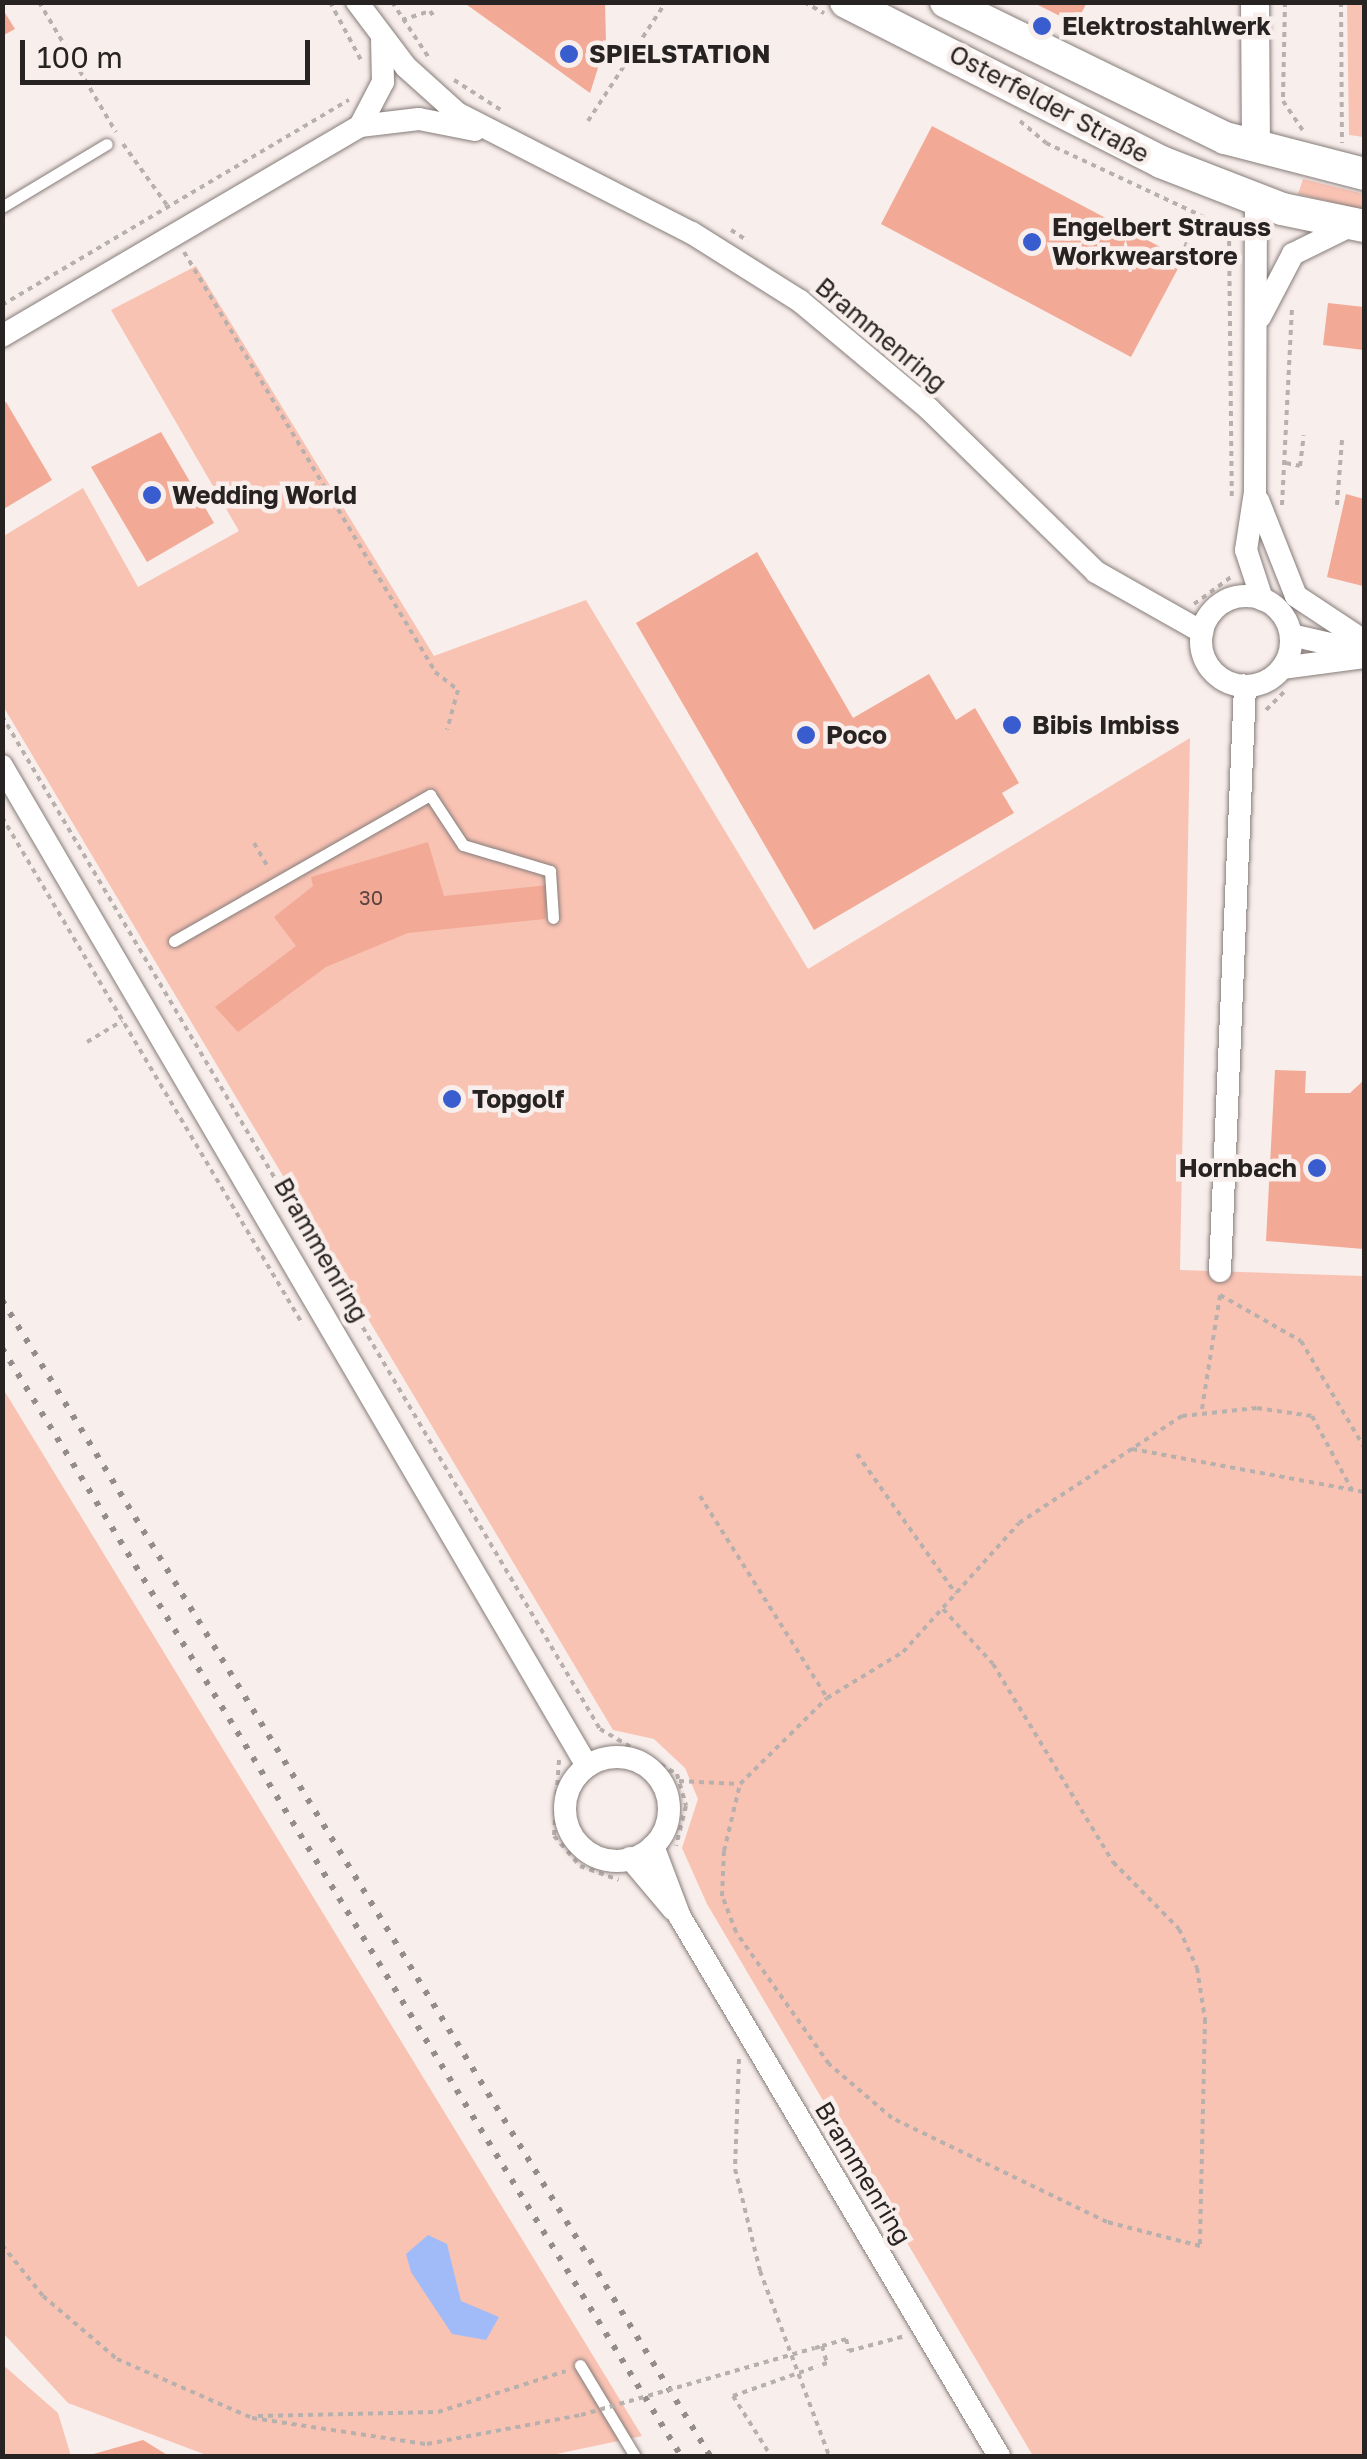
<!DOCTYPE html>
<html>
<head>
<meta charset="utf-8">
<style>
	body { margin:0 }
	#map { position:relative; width:1367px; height:2459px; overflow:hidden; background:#f8eeeb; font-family:"Golos Text",sans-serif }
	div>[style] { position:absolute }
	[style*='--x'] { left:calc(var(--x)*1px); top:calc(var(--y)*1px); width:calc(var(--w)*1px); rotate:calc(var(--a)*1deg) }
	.green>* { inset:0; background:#f9c3b4 }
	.water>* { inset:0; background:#a1bbf8 }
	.building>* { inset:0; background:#f2a995 }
	.path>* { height:4px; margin-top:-2px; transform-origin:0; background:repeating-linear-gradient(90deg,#b8b0ad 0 5px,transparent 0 10px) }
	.roads { filter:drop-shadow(0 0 2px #857c79) drop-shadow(0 0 2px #857c79) }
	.service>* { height:11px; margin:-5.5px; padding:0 5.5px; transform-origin:5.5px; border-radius:5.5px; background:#fff }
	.minor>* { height:22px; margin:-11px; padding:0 11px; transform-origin:11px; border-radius:11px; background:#fff }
	.minor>.ring { margin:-11px; padding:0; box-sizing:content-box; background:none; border:22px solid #fff; border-radius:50% }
	.tertiary>* { height:28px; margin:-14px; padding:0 14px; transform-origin:14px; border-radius:14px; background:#fff }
	.secondary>* { height:32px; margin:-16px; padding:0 16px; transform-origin:16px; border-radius:16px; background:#fff }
	.rail>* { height:6px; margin-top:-3px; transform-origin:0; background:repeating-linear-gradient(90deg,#938c8a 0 5px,transparent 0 15px) }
	.path-bridge>* { height:4px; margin-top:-2px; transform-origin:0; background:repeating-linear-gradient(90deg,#b8b0ad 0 5px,transparent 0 10px) }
	.dots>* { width:28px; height:28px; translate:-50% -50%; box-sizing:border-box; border:5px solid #f8eeeb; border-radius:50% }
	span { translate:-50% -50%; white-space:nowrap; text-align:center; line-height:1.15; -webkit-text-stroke:9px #f8eeeb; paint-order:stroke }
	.number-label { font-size:20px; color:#5a443f }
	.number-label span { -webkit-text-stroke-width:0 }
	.poi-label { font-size:25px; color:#272322; font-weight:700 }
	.left { translate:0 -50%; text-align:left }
	.right { translate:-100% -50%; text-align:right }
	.street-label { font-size:25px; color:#272322 }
	.frame { position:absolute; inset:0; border:5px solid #272322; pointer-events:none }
	.scale { position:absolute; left:20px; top:40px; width:290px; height:45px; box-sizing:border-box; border:5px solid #272322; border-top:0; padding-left:12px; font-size:30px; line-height:35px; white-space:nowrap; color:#272322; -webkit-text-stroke:8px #f8eeeb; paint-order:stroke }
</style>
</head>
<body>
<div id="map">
	<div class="green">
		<div style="clip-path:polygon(1347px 3px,1364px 3px,1364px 137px,1349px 135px)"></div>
		<div style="clip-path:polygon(1303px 179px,1364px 194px,1364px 210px,1298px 194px)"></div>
		<div style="clip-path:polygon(196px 266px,434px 656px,586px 600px,808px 969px,1190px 738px,1180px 1270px,1364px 1276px,1364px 2456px,1033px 2456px,707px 1904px,682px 1848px,698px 1799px,685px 1768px,654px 1739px,613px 1730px,3px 706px,2px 537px,83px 488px,138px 587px,239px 531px,111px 310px)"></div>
		<div style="clip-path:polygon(2px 1387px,642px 2436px,547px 2456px,209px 2456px,68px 2403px,3px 2333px)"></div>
		<div style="clip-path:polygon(2px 2364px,58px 2413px,71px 2456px,3px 2456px)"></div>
	</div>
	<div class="water">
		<div style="clip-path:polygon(428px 2235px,447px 2244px,461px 2301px,499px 2317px,486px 2340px,452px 2334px,411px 2272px,406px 2254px)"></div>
	</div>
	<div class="building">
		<div style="clip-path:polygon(463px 2px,605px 2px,606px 43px,590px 93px)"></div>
		<div style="clip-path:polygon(1032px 2px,1087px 2px,1076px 24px)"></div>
		<div style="clip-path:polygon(2px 8px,15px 29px,2px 36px)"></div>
		<div style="clip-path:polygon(932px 126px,1183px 259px,1131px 357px,881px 224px)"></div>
		<div style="clip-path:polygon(1328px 303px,1364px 307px,1364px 350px,1323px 345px)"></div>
		<div style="clip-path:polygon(6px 402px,52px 480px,2px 510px,2px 404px)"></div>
		<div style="clip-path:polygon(161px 432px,214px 523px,147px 562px,91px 467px)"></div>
		<div style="clip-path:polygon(1346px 494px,1364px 499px,1363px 586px,1327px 577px)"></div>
		<div style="clip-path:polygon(757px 552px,853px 718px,929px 674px,956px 720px,975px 708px,1019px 783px,1002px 793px,1014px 813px,814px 930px,636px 623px)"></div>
		<div style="clip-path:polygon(428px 842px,444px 896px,548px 885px,545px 919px,408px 933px,326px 967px,238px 1032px,215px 1007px,296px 946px,274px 917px,313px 886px,311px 877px)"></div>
		<div style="clip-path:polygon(1275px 1070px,1306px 1071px,1305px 1093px,1350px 1093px,1364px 1080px,1364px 1249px,1266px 1241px)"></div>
		<div style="clip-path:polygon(143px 2440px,169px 2456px,90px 2456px,90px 2455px)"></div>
	</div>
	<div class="path">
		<div style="--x:39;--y:2;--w:151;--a:59.4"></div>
		<div style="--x:330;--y:2;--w:66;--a:61.9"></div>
		<div style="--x:392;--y:2;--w:67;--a:56.5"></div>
		<div style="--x:804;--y:2;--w:23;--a:29"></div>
		<div style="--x:1285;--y:2;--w:99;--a:91.2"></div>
		<div style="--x:1283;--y:101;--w:36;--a:56"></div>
		<div style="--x:1341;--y:2;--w:141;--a:89.6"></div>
		<div style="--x:402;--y:20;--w:29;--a:-18"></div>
		<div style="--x:430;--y:11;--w:9;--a:54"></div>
		<div style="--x:454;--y:80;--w:56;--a:32.6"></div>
		<div style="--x:588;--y:121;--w:142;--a:-56.8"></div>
		<div style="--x:1020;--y:121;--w:34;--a:40"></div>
		<div style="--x:1046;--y:143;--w:212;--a:25.1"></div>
		<div style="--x:123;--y:144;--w:79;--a:54.3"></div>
		<div style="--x:731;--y:230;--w:20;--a:33"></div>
		<div style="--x:1229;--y:231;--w:265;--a:89.4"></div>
		<div style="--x:1185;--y:247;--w:34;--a:-66"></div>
		<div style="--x:184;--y:252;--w:489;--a:59.1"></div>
		<div style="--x:435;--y:672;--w:29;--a:38"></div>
		<div style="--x:458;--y:690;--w:41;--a:105.4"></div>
		<div style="--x:823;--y:290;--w:136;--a:39.9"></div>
		<div style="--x:2;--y:305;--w:403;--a:-30.6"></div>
		<div style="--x:1286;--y:463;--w:14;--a:12"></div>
		<div style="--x:1300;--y:466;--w:31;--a:-83"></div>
		<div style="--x:1282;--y:505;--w:200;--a:-87.1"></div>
		<div style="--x:1337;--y:505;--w:65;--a:-85.6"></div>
		<div style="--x:1194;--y:604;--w:46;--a:-36.1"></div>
		<div style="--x:1266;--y:710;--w:30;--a:-45"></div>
		<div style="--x:2;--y:716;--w:1176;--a:59.45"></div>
		<div style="--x:600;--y:1729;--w:89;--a:30.3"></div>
		<div style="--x:677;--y:1774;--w:33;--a:74"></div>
		<div style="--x:686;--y:1806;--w:41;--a:104"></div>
		<div style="--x:2;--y:817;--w:590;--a:59.35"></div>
		<div style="--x:254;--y:843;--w:30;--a:60"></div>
		<div style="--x:87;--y:1042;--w:41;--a:-31"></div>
		<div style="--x:1202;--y:1409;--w:115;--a:-81"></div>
		<div style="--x:1220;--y:1295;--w:93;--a:29.6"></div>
		<div style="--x:1301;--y:1341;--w:123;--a:59.3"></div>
		<div style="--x:1132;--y:1449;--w:236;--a:10.5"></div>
		<div style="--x:857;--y:1454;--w:171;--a:54.7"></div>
		<div style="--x:700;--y:1496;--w:239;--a:57.8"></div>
		<div style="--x:943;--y:1609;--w:74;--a:47.7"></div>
		<div style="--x:993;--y:1664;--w:232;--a:58.8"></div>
		<div style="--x:1113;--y:1862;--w:94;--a:45.4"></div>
		<div style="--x:1179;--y:1929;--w:43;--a:65.2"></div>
		<div style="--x:1197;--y:1968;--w:52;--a:81.1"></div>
		<div style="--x:1205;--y:2019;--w:227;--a:91.3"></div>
		<div style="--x:1200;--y:2246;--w:96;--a:-165.5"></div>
		<div style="--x:1107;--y:2222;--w:239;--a:-154.2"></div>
		<div style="--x:892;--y:2118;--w:83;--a:-139.4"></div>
		<div style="--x:829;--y:2064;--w:161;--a:-125.2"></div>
		<div style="--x:736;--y:1932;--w:39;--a:-111"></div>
		<div style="--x:722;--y:1896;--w:45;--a:-87.5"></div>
		<div style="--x:724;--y:1851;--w:69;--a:-76.6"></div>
		<div style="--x:740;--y:1784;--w:122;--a:-44.7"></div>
		<div style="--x:827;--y:1698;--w:89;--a:-31.2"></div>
		<div style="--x:903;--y:1652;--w:173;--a:-48"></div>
		<div style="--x:1019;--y:1523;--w:195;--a:-33.3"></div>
		<div style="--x:1182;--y:1416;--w:75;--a:-6.1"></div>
		<div style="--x:1257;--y:1408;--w:56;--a:8.3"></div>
		<div style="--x:1312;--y:1416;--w:84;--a:61.6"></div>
		<div style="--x:559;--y:1760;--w:76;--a:93.8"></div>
		<div style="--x:554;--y:1836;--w:40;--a:49"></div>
		<div style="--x:580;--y:1866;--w:41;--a:19.7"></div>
		<div style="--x:679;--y:1781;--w:60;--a:2.9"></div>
		<div style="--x:739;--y:2059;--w:110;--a:92.1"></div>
		<div style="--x:735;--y:2169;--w:105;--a:76.2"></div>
		<div style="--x:760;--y:2271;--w:197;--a:69.5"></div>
		<div style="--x:2;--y:2245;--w:65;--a:51.2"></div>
		<div style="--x:43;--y:2296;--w:97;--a:40.4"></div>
		<div style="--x:117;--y:2359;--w:147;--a:23.6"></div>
		<div style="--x:252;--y:2418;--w:177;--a:8.5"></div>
		<div style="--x:427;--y:2444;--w:157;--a:-10.7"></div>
		<div style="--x:822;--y:2346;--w:25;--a:-16"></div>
		<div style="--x:846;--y:2339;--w:12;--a:76"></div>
		<div style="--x:849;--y:2351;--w:58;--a:-15"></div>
		<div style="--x:815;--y:2348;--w:7;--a:-16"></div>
		<div style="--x:822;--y:2346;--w:18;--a:74"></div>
		<div style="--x:827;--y:2363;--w:9;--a:162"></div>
		<div style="--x:733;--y:2396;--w:71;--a:57.7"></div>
		<div style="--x:258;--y:2416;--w:180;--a:-1.3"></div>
		<div style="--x:438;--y:2412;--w:134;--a:-17.8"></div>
	</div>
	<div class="roads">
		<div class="service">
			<div style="--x:2;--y:207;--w:122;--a:-31"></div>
			<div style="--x:174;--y:941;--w:295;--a:-29.7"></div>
			<div style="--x:430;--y:795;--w:60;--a:56.6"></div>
			<div style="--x:463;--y:845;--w:91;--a:16.6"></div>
			<div style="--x:550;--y:871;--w:47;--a:86.3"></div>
			<div style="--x:580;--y:2365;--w:106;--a:58.9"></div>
		</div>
		<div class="minor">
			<div style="--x:357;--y:2;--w:81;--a:53"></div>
			<div style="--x:406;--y:67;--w:69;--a:42"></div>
			<div style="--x:457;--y:113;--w:264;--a:27.1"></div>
			<div style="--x:692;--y:233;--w:128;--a:32.2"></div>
			<div style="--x:800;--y:301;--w:168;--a:39.9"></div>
			<div style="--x:929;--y:409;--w:233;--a:44.3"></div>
			<div style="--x:1096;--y:572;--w:122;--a:29.5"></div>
			<div style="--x:360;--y:126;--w:59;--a:-6.8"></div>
			<div style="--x:419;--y:119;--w:57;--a:11.1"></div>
			<div style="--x:1256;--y:198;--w:294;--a:90.2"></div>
			<div style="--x:1255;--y:492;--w:59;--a:98.8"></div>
			<div style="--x:1246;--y:550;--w:52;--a:71.9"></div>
			<div style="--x:1260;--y:317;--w:71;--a:-62.4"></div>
			<div style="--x:1293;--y:254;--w:64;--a:-26.2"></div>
			<div style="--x:2;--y:336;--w:415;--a:-30.4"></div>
			<div style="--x:360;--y:126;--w:50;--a:-62.4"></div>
			<div style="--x:383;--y:82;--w:45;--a:-91.3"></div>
			<div style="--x:1258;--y:500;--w:103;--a:68.4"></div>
			<div style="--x:1296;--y:596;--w:82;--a:33.5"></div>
			<div class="ring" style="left:1201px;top:596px;width:68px;height:68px"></div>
			<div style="--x:1291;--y:635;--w:67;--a:13"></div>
			<div style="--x:1282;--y:668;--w:83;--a:-7.6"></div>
			<div style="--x:2;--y:766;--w:1159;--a:59.67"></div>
			<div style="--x:1220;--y:1271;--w:586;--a:-87.55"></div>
			<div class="ring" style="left:565px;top:1757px;width:82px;height:82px"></div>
			<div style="--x:653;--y:1846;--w:76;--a:69.2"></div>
			<div style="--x:680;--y:1917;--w:626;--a:59.38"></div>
			<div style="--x:630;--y:1858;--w:67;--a:49.9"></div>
		</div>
		<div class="tertiary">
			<div style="--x:1255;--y:2;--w:144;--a:89.6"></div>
		</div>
		<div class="secondary">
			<div style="--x:846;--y:2;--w:353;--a:26.9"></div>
			<div style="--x:1161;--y:162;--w:130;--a:21.2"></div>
			<div style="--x:1282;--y:209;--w:84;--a:11.7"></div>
			<div style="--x:946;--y:2;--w:310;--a:26"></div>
			<div style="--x:1225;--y:138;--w:144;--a:14.5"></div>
		</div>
	</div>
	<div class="rail">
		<div style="--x:2;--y:1300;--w:1356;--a:58.51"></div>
		<div style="--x:2;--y:1348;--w:1300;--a:58.5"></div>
	</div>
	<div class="path-bridge">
		<div style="--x:733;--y:2396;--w:90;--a:-19.4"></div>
		<div style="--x:581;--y:2415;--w:243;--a:-16"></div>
	</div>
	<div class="dots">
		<div style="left:1042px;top:26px;background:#395dce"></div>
		<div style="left:569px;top:54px;background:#395dce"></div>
		<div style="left:1032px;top:242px;background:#395dce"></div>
		<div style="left:152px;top:495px;background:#395dce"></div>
		<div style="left:1012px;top:725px;background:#395dce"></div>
		<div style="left:806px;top:735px;background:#395dce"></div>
		<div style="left:452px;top:1099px;background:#395dce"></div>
		<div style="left:1317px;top:1168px;background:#395dce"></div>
	</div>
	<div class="number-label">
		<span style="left:371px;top:897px">30</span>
	</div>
	<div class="poi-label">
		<span class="left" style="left:1062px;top:26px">Elektrostahlwerk</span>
		<span class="left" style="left:589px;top:54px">SPIELSTATION</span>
		<span class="left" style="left:1052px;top:242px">Engelbert Strauss<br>Workwearstore</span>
		<span class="left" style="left:172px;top:495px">Wedding World</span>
		<span class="left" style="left:1032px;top:725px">Bibis Imbiss</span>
		<span class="left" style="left:826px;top:735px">Poco</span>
		<span class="left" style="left:472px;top:1099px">Topgolf</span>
		<span class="right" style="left:1297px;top:1168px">Hornbach</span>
	</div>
	<div class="street-label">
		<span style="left:1049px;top:104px;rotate:28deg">Osterfelder Straße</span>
		<span style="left:881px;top:335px;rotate:40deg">Brammenring</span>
		<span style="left:321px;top:1250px;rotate:60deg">Brammenring</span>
		<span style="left:863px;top:2173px;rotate:59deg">Brammenring</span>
	</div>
	<div class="frame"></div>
	<div class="scale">100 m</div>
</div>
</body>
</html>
